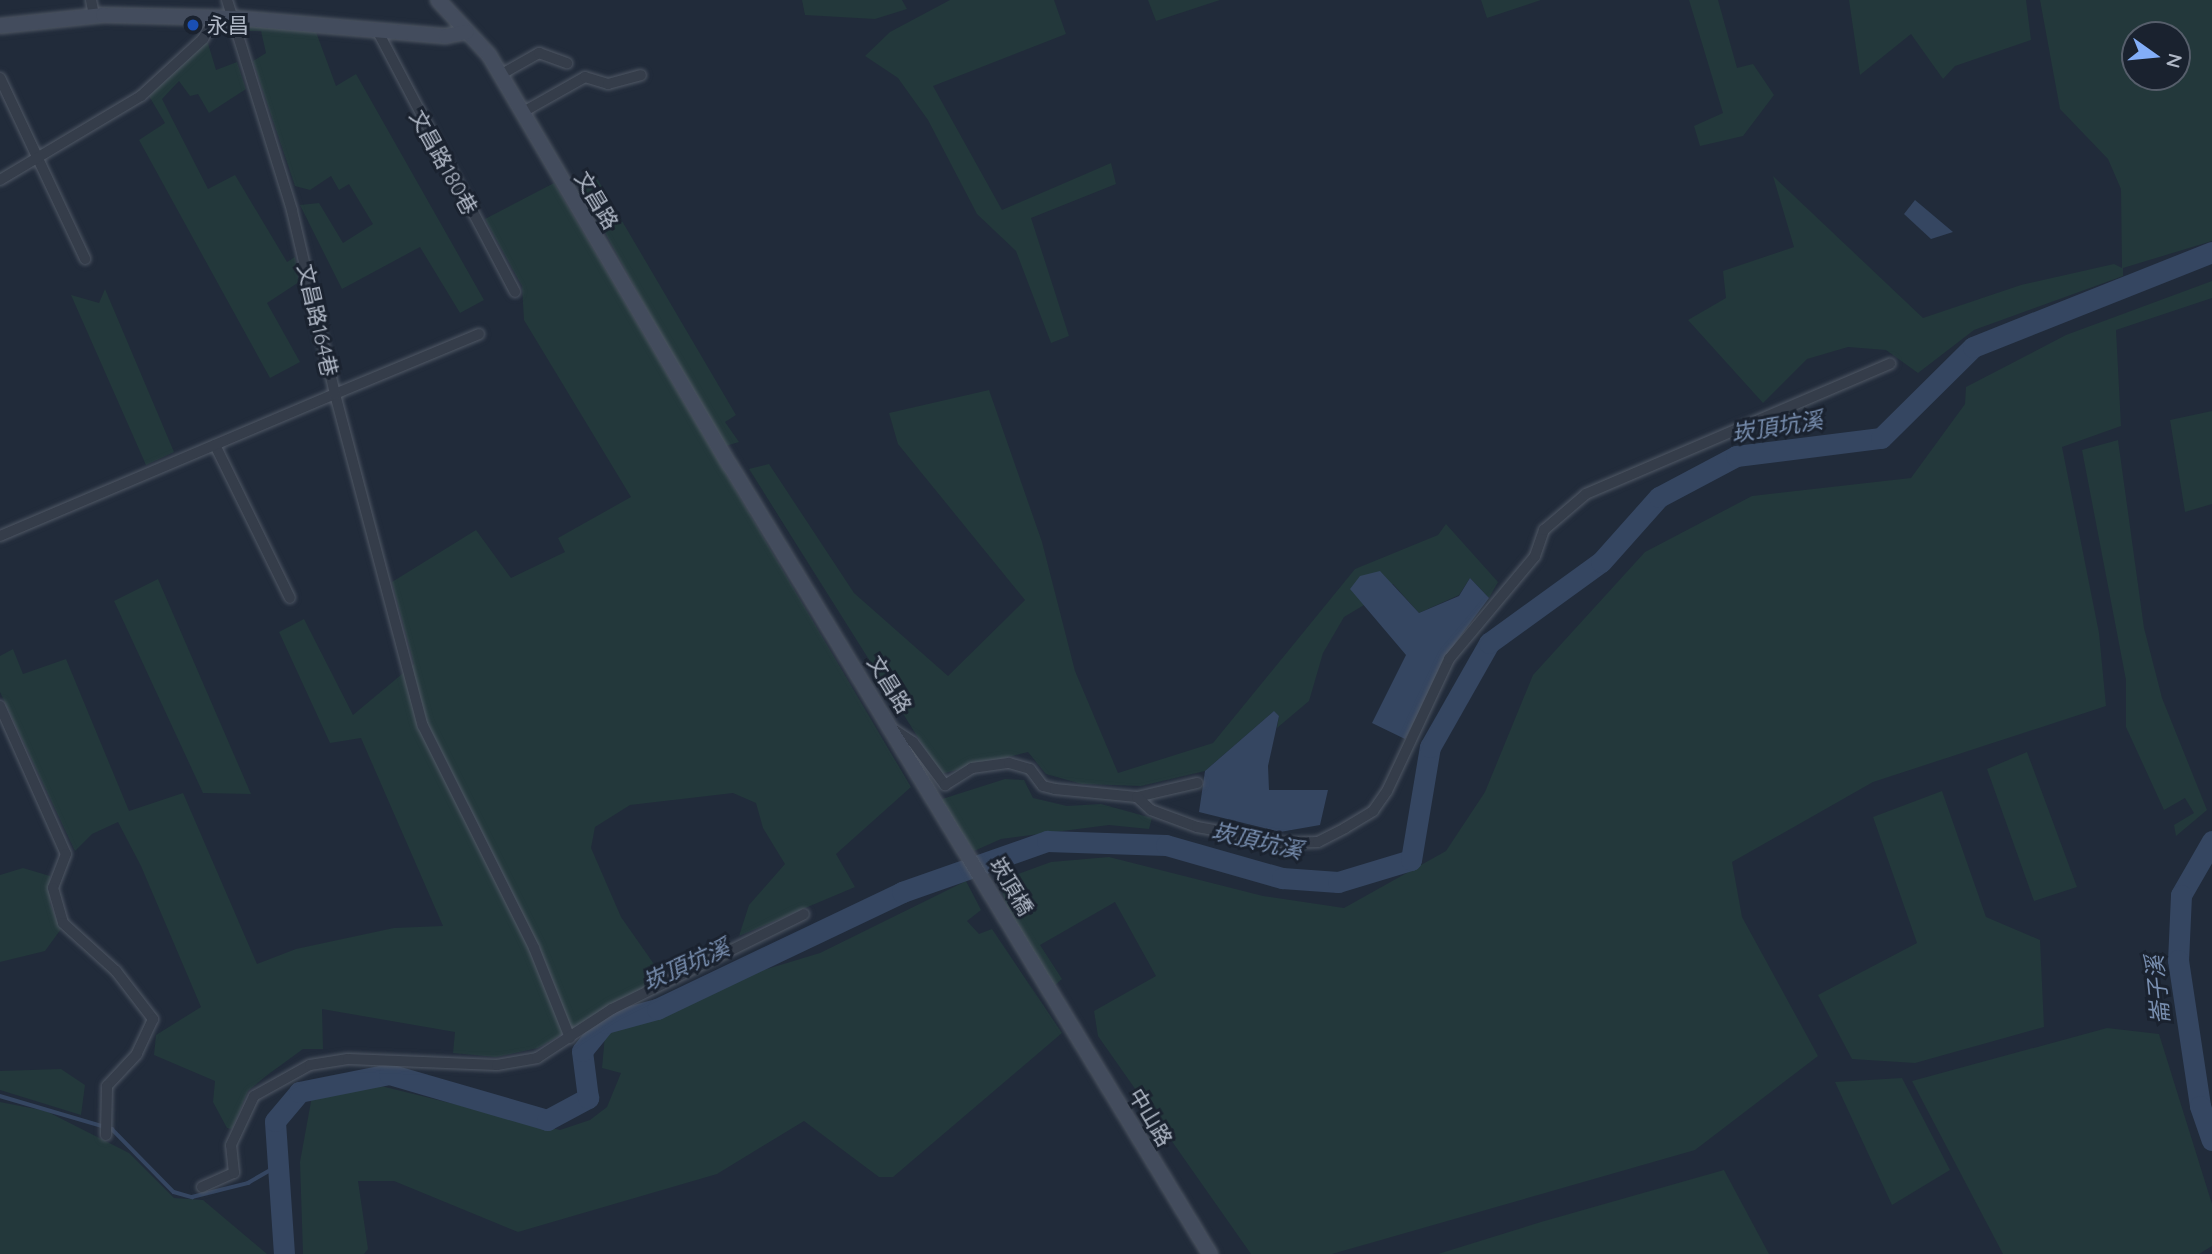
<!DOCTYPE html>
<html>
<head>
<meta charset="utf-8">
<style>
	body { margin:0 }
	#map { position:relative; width:2212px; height:1254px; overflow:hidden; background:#212b3a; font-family:Quicksand,"Noto Sans TC",sans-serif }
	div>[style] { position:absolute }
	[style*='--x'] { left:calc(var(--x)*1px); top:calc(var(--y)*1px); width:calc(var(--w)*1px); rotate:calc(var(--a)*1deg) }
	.green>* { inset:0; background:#23383b }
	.water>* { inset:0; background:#354661 }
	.stream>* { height:3.5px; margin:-1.75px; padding:0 1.75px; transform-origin:1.75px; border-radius:1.75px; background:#354661 }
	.river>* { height:21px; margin:-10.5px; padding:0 10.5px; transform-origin:10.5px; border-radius:10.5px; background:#354661 }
	.roads { filter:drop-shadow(0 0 2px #505865) drop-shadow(0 0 2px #505865) }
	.street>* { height:10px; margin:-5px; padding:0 5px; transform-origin:5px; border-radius:5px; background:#353d4a }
	.secondary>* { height:14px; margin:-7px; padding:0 7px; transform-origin:7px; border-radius:7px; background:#434c5d }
	.dots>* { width:19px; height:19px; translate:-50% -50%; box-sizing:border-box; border:4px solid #1a222f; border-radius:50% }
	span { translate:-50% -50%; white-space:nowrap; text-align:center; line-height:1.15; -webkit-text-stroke:6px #1a222f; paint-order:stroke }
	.poi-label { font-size:21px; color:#b0b8c6 }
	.left { translate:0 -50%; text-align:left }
	.street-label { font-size:21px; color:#b0b8c6 }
	.water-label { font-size:23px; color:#788eaf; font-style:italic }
	.north { position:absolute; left:2121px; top:21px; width:70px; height:70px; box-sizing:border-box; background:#1a222f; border:2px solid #565e6b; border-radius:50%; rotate:105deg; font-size:19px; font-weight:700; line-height:28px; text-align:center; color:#b0b8c6 }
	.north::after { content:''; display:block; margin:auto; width:24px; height:32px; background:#83aef8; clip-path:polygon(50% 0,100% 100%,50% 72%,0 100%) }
</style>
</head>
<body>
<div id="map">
	<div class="green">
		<div style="clip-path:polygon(802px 0,902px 0,907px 9px,875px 19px,805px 15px)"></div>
		<div style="clip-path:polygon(950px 0,1054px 0,1066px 34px,933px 86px,1002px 210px,1111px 163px,1116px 184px,1031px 218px,1069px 336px,1051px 343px,1016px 251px,977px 214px,928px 120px,898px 78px,865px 56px,890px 32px)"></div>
		<div style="clip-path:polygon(1148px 0,1220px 0,1156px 21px)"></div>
		<div style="clip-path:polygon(1481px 0,1541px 0,1487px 18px)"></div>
		<div style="clip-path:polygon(1689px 0,1718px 0,1737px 68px,1753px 64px,1774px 95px,1743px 136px,1700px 146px,1694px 126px,1723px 113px)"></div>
		<div style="clip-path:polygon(1849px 0,2026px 0,2031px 40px,1955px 66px,1943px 79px,1911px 34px,1860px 75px)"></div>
		<div style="clip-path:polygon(evenodd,2040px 0,2212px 0,2212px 241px,2123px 268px,2123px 276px,1974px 330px,1918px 373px,1886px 350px,1848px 347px,1807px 359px,1763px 403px,1688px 320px,1726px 298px,1723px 271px,1794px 247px,1773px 176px,1923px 318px,2021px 285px,2114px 264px,2122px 268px,2121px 189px,2108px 159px,2060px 109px,2040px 0,2135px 35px,2177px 35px,2177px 77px,2135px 77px,2135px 35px)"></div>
		<div style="clip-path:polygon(248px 26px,316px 32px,336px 86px,356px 74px,484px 300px,460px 313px,420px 247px,342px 289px,300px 205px,319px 203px,343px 243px,373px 224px,349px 184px,339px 190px,331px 176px,310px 190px,295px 186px,253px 61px,266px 53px,261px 31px,249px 31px)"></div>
		<div style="clip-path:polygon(207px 40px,216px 70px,237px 62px,246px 89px,209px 113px,198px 94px,190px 96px,179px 81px,162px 99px,208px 189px,235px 175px,287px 262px,295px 257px,299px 282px,267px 303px,300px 362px,270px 378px,139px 140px,165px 123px,149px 96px)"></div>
		<div style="clip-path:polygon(595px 175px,736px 415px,725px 422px,739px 442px,722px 447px,579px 185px)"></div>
		<div style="clip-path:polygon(554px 183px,911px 787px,836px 854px,855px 887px,739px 936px,749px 905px,785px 864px,763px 828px,756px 803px,733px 793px,630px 805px,595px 827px,591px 848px,621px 917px,663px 977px,538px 1048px,496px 1057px,453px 1053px,455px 1032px,322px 1009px,323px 1049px,303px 1049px,266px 1076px,248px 1091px,232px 1129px,227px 1128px,213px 1102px,215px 1081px,154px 1055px,156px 1035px,201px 1007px,141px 866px,118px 822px,92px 834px,75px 851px,0 692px,0 656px,13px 649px,23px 674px,66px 659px,129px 811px,183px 793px,257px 964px,296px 949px,394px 928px,443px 926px,361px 738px,330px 743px,279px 632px,304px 619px,353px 715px,414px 664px,392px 582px,476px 530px,511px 578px,565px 552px,558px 538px,631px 497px,524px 320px,522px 286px,485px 219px)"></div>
		<div style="clip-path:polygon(2212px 281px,2212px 298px,2116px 330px,2121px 426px,2062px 447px,2099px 633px,2106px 706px,1873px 782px,1732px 862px,1742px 917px,1818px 1056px,1695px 1150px,1332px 1254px,1251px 1254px,1098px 1036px,1094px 1011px,1156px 976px,1115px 902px,1040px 945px,1062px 979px,1054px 986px,1007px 908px,999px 881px,1051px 862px,1109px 857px,1263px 896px,1344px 908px,1446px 851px,1485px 792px,1533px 675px,1645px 552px,1752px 496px,1911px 478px,1965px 404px,1966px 387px,2066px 335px)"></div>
		<div style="clip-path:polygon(105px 289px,174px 452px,146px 465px,71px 295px,99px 303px)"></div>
		<div style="clip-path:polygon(989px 390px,1042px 542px,1075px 671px,1118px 773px,1213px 743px,1355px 569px,1438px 535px,1446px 524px,1498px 582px,1489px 598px,1470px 578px,1459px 595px,1419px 613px,1393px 584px,1351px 589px,1364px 605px,1344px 617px,1323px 653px,1309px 701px,1277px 728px,1279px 716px,1273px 712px,1205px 771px,1141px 786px,1082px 784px,1046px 774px,1028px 752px,941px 774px,749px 469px,769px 464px,854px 593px,948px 676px,1025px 600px,898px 444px,889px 413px)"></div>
		<div style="clip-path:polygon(2212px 411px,2212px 504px,2185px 512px,2170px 420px)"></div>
		<div style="clip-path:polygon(2118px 440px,2144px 628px,2162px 698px,2207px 810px,2176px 836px,2174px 825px,2194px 813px,2185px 798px,2164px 810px,2126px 727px,2126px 680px,2082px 450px)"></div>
		<div style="clip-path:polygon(158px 579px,251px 794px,203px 793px,114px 601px)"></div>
		<div style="clip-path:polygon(2027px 752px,2077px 887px,2034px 901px,1987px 769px)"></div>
		<div style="clip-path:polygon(1005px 779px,1024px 780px,1033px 798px,1067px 806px,1101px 804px,1152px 818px,1149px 829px,1109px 825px,1001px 839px,974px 851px,939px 800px)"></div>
		<div style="clip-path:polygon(1942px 791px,1986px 917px,2040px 940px,2044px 1027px,1915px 1063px,1852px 1059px,1818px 995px,1917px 943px,1873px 817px)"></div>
		<div style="clip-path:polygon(23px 868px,50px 876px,50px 904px,61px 929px,45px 951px,0 962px,0 875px)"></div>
		<div style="clip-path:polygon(966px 881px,981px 910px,967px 921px,979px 934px,992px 929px,1062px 1033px,893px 1177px,879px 1177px,804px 1121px,717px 1174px,518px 1232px,394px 1181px,358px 1181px,368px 1249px,364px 1254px,303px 1254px,300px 1162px,312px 1096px,381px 1086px,560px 1130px,590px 1120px,607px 1107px,621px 1073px,602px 1068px,605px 1035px,720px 983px,820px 953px)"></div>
		<div style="clip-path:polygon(2107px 1028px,2159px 1034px,2212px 1204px,2212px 1246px,2199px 1254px,2003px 1254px,1912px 1081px)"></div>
		<div style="clip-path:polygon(61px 1069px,85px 1085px,81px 1115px,0 1090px,0 1071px)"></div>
		<div style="clip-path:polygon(1902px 1078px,1950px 1170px,1892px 1205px,1835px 1082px)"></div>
		<div style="clip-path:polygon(0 1102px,46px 1111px,129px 1153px,174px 1198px,203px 1200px,267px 1254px,0 1254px)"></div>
		<div style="clip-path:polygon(1724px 1170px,1769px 1254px,1438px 1254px,1541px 1222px)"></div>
	</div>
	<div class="water">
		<div style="clip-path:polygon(1915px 200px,1953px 232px,1931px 239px,1904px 214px)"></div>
		<div style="clip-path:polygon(1380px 571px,1419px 613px,1459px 596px,1470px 578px,1489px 598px,1456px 642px,1405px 739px,1372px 723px,1406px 655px,1350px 589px,1360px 576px)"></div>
		<div style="clip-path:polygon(1274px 711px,1279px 716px,1268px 766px,1269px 790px,1328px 790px,1320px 825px,1280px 832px,1199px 812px,1205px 771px)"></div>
	</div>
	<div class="stream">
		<div style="--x:0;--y:1096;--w:117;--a:16.4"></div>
		<div style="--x:112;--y:1129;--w:88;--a:45.5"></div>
		<div style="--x:174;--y:1192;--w:19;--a:16"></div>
		<div style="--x:192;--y:1197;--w:58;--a:-14"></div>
		<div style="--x:248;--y:1183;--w:32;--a:-30"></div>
	</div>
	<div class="river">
		<div style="--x:2212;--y:841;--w:62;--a:119.9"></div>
		<div style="--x:2181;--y:895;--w:65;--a:92.6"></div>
		<div style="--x:2178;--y:960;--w:148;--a:81.4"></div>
		<div style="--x:2200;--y:1106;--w:36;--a:71"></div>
		<div style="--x:284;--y:1254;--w:133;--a:-93.9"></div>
		<div style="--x:275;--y:1121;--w:38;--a:-50"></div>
		<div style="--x:299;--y:1092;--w:92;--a:-11.3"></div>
		<div style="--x:389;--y:1074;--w:165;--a:16.2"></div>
		<div style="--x:547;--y:1120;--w:47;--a:-28.2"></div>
		<div style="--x:588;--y:1098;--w:47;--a:-97.3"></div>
		<div style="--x:582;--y:1051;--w:36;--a:-51"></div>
		<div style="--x:605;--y:1023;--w:54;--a:-15.1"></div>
		<div style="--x:657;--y:1009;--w:272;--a:-25.5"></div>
		<div style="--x:902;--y:892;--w:154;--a:-19.4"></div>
		<div style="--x:1047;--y:841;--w:119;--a:1.9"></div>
		<div style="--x:1166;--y:845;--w:121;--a:15.9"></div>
		<div style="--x:1282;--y:878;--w:56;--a:4.1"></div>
		<div style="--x:1338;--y:882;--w:76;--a:-16.8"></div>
		<div style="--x:1411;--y:860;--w:115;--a:-80.5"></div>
		<div style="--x:1430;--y:747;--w:120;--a:-60.4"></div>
		<div style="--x:1489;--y:643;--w:138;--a:-35.9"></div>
		<div style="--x:1601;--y:562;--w:87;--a:-48.3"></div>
		<div style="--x:1659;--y:497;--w:87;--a:-28"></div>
		<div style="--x:1736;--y:456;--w:146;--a:-7.1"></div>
		<div style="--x:1881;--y:438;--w:129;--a:-44.7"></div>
		<div style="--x:1973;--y:347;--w:257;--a:-21.7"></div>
	</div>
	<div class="roads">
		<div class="street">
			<div style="--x:91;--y:0;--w:16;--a:79"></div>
			<div style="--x:377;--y:30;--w:296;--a:62.2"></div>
			<div style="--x:500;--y:75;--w:45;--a:-29.4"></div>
			<div style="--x:539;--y:53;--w:30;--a:20"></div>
			<div style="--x:0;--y:78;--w:200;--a:64.8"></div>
			<div style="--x:523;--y:112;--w:71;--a:-29.4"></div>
			<div style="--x:585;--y:77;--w:24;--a:17"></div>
			<div style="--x:608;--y:84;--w:34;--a:-15"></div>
			<div style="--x:0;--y:180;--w:164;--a:-30.8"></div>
			<div style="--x:141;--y:96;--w:84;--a:-42.6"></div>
			<div style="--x:203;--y:39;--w:24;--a:-60"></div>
			<div style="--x:479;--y:334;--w:156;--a:157.4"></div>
			<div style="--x:335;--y:394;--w:343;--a:75.2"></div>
			<div style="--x:423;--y:726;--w:248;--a:63.4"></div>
			<div style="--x:534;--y:948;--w:97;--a:68.2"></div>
			<div style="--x:215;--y:445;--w:170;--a:63.9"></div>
			<div style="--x:0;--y:536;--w:364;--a:-23"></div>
			<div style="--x:335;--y:394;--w:189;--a:-103.2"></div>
			<div style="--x:292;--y:210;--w:220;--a:-107.2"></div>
			<div style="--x:0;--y:706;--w:162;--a:66"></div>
			<div style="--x:66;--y:854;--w:36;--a:111"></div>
			<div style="--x:53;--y:888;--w:36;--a:74"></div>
			<div style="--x:63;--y:923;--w:72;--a:42.2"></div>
			<div style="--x:116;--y:971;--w:61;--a:52.4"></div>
			<div style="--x:153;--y:1019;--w:38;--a:115"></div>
			<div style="--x:137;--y:1054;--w:44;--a:133.2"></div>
			<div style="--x:107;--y:1086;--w:49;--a:91.2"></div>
			<div style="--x:893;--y:729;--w:24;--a:33"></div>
			<div style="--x:913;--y:742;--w:54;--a:53.3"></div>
			<div style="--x:945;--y:785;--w:32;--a:-32"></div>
			<div style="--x:972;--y:768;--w:37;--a:-8"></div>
			<div style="--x:1009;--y:763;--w:22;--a:16"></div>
			<div style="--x:1030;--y:769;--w:21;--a:53"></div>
			<div style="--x:1043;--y:786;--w:12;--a:14"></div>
			<div style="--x:1055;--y:789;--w:82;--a:5.6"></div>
			<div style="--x:1137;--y:797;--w:62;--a:-13.1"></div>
			<div style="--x:1137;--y:797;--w:19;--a:43"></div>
			<div style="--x:1151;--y:810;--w:49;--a:20.3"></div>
			<div style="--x:1197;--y:827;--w:90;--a:10.2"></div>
			<div style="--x:1286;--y:843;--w:32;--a:-2"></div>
			<div style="--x:1318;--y:842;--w:30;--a:-27"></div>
			<div style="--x:1345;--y:828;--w:33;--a:-31"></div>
			<div style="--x:1373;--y:811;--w:24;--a:-55"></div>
			<div style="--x:1387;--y:791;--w:146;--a:-64.8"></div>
			<div style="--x:1449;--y:659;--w:134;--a:-50.1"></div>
			<div style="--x:1535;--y:556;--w:28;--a:-71"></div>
			<div style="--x:1544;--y:530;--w:55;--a:-40.6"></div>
			<div style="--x:1586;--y:494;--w:331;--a:-23.2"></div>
			<div style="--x:202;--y:1187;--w:35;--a:-24"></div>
			<div style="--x:234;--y:1173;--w:28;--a:-96"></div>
			<div style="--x:231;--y:1145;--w:54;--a:-64.9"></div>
			<div style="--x:254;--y:1096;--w:64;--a:-29"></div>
			<div style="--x:310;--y:1065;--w:38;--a:-9"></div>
			<div style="--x:348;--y:1059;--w:149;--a:2.3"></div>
			<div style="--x:497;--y:1065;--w:41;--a:-9.9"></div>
			<div style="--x:537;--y:1058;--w:90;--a:-33.2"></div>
			<div style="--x:612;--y:1009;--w:214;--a:-26.3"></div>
		</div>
		<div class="secondary">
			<div style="--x:438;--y:0;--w:75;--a:47.2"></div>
			<div style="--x:489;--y:55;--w:476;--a:59.6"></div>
			<div style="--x:730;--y:465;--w:924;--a:58.69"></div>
			<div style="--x:0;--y:26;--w:104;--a:-6.1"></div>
			<div style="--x:103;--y:15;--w:131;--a:1.3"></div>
			<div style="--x:234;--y:18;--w:213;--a:4.9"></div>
			<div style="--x:446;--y:36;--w:21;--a:-11"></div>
		</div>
	</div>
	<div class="dots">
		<div style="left:193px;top:25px;background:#1a4fb4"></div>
	</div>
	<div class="poi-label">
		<span class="left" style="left:207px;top:25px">永昌</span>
	</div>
	<div class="street-label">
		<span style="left:444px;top:162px;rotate:61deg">文昌路180巷</span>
		<span style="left:597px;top:200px;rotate:59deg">文昌路</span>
		<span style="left:318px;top:320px;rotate:77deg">文昌路164巷</span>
		<span style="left:890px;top:684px;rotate:58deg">文昌路</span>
		<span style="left:1012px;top:886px;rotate:59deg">崁頂橋</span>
		<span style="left:1151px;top:1117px;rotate:59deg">中山路</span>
	</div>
	<div class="water-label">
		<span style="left:1777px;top:427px;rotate:-9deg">崁頂坑溪</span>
		<span style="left:1257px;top:841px;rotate:13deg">崁頂坑溪</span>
		<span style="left:686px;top:965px;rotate:-24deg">崁頂坑溪</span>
		<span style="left:2158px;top:990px;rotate:-96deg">崙子溪</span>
	</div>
	<div class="north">N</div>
</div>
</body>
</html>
